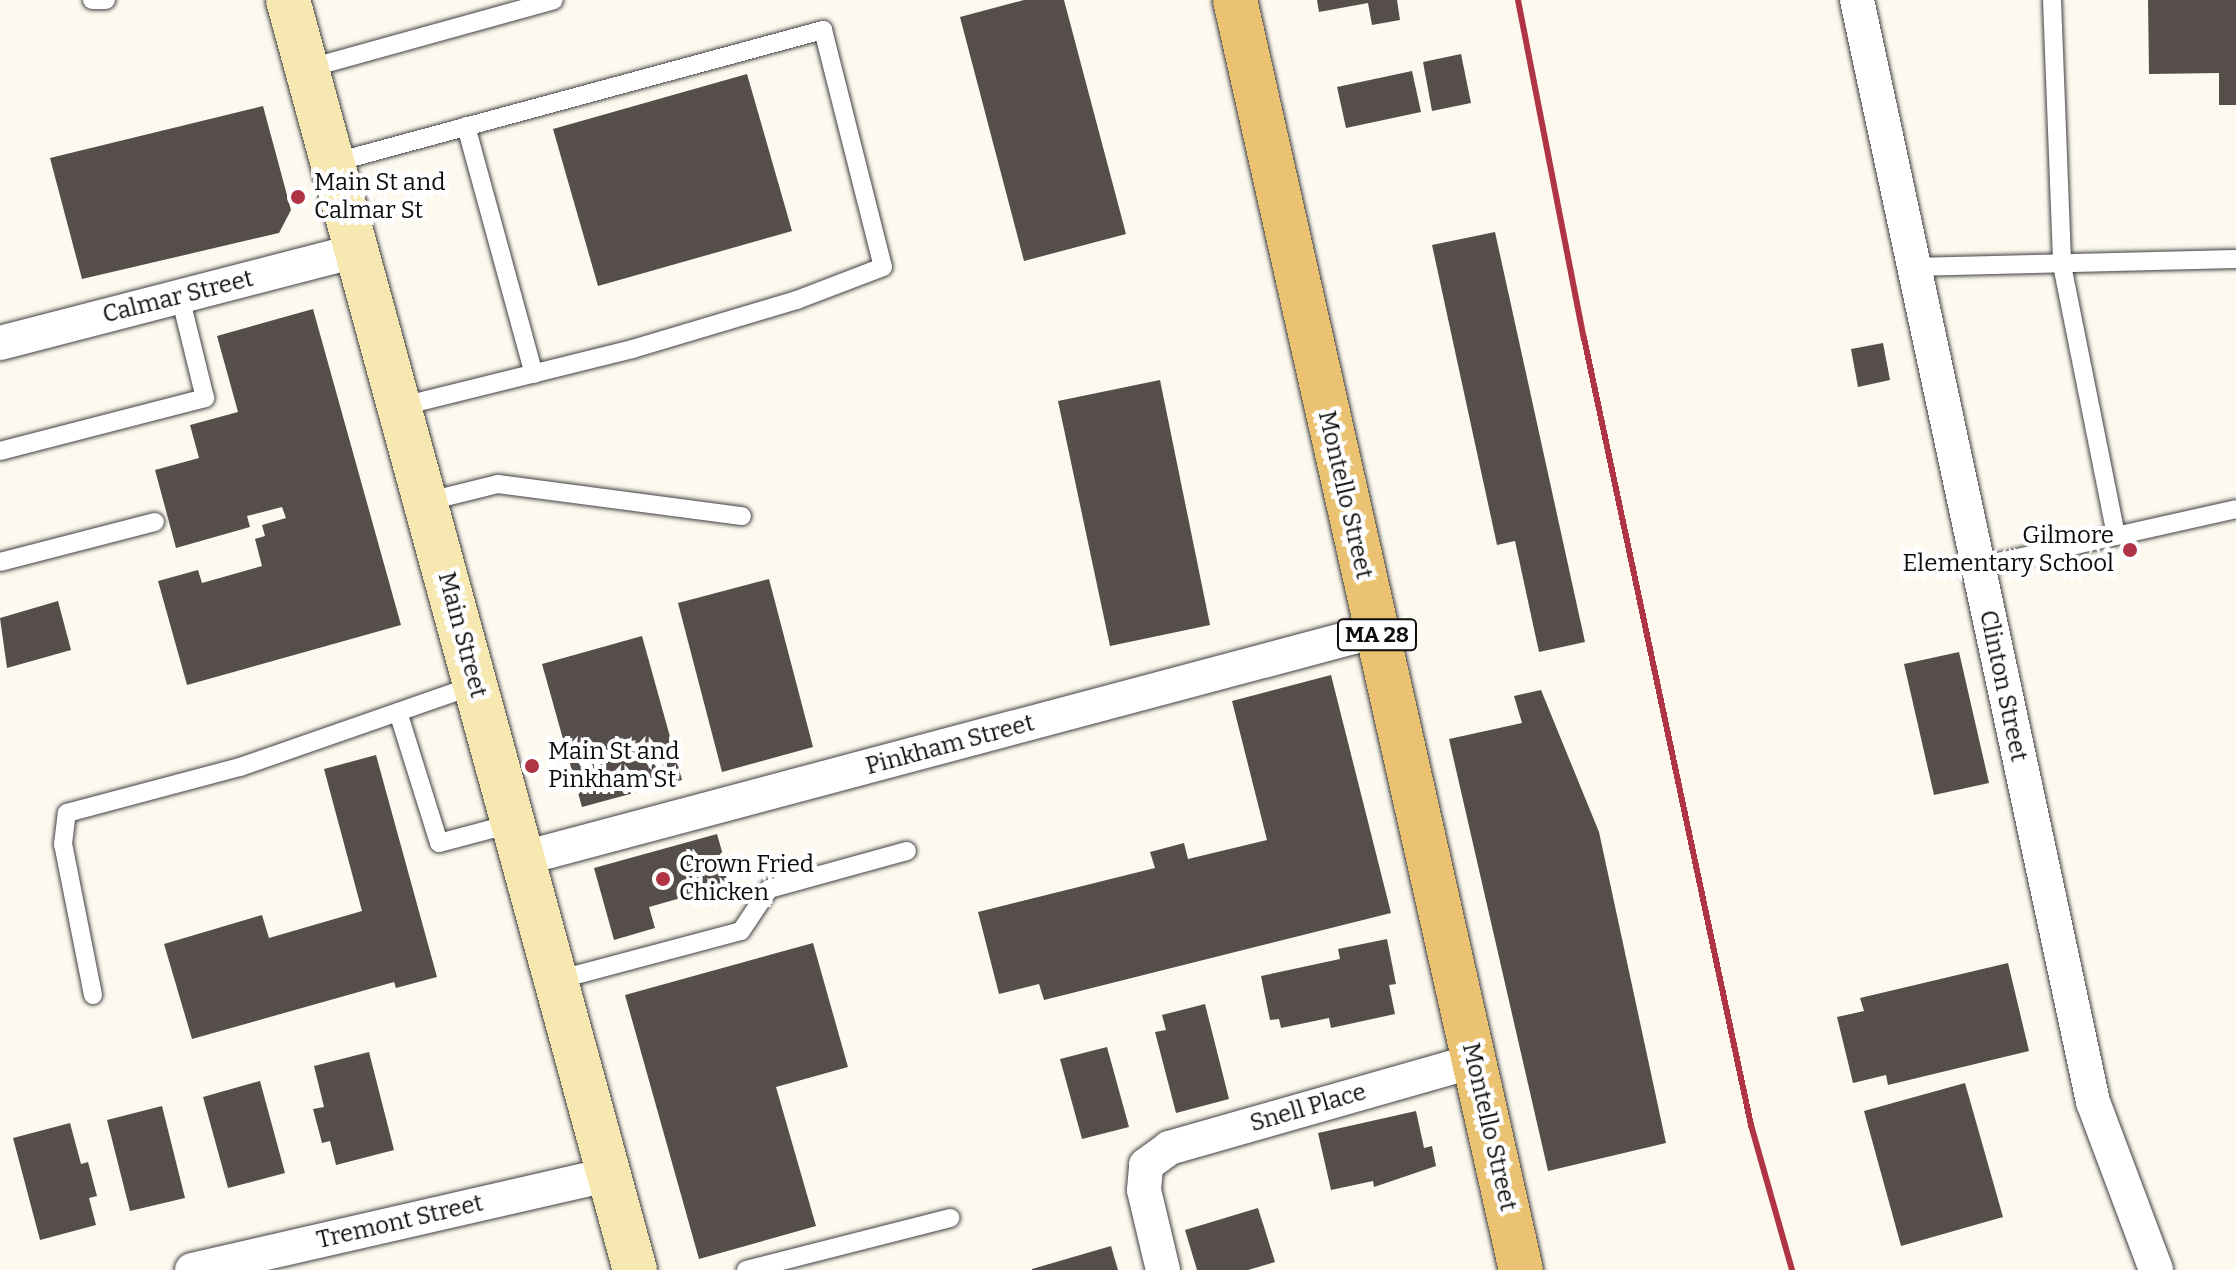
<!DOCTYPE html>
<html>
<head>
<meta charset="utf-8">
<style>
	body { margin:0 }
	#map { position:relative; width:2236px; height:1270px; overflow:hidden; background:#fdf9ef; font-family:Bitter,serif }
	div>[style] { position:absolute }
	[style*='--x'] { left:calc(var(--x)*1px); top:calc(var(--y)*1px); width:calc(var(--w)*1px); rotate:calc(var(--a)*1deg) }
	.building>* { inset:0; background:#554e4b }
	.roads { filter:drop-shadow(0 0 2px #404040) drop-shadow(0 0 2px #404040) }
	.lane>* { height:18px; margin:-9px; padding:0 9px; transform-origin:9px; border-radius:9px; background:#fff }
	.street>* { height:34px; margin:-17px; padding:0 17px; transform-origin:17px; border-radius:17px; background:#fff }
	.secondary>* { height:44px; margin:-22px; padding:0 22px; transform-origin:22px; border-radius:22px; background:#f7e8b1 }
	.primary>* { height:44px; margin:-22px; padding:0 22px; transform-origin:22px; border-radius:22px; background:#eac272 }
	.rail>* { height:6px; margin:-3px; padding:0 3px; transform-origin:3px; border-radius:3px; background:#af3445 }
	.dots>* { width:22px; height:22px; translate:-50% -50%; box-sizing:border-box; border:4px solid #fff; border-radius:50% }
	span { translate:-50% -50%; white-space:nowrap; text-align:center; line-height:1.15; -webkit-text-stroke:8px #fff; paint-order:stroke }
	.shield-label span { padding:2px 6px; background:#fff; border:2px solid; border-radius:6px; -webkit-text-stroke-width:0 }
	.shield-label { font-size:22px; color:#0d0d0d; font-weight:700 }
	.poi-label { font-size:24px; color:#0d0d0d }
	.left { translate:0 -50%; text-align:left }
	.right { translate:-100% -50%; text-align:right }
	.street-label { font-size:24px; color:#0d0d0d }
</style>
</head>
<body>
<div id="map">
	<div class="building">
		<div style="clip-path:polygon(1024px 0,1064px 0,1126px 234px,1024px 261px,960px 17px)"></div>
		<div style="clip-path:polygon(1317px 0,1397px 0,1400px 20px,1372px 25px,1368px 3px,1319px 12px)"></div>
		<div style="clip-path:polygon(2148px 0,2236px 0,2236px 105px,2219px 105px,2219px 73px,2149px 74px)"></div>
		<div style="clip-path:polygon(1461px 54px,1471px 103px,1432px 111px,1423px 62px)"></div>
		<div style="clip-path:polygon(1412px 71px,1421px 112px,1346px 128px,1337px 87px)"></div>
		<div style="clip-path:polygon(747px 74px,792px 231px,598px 286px,553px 129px)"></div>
		<div style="clip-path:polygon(263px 106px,291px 210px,279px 233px,82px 279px,50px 158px)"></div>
		<div style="clip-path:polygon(1495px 232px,1585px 642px,1539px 652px,1515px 541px,1497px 545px,1432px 245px)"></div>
		<div style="clip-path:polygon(313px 309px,401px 625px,187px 685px,158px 581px,198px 570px,202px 583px,262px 566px,255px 539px,265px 536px,262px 525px,286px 518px,282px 507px,247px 516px,250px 527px,176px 548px,155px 470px,199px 458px,190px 425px,238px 412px,217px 336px)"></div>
		<div style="clip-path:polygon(1883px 343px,1890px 380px,1858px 387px,1851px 349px)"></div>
		<div style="clip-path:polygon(1160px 380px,1210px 625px,1110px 646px,1058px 401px)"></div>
		<div style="clip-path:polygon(769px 579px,813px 747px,722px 772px,678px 603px)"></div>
		<div style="clip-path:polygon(58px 601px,71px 650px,7px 668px,0 618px)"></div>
		<div style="clip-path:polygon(642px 636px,682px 780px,582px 807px,542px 664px)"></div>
		<div style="clip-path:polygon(1959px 652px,1989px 783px,1934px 795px,1904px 664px)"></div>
		<div style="clip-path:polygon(1331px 675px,1391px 913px,1044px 1000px,1039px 984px,999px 994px,978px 912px,1155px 868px,1150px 852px,1184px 843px,1188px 859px,1267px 840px,1232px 701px)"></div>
		<div style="clip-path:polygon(1541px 690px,1599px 832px,1666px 1143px,1548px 1171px,1449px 739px,1522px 723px,1514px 696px)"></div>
		<div style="clip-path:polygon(376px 755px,437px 977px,396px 988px,394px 982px,192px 1039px,164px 944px,262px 915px,269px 938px,362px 911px,324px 769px)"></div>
		<div style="clip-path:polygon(717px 834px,733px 890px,711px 896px,709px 890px,649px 907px,655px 928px,614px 940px,594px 868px)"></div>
		<div style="clip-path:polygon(1387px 939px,1396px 984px,1389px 985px,1395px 1014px,1331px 1028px,1329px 1018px,1281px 1028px,1279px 1019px,1270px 1020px,1261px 976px,1340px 959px,1338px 949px)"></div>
		<div style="clip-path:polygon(813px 943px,848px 1067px,776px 1087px,816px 1226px,699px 1259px,625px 995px)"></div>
		<div style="clip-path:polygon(2008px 963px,2029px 1051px,1888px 1085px,1886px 1075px,1853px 1083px,1837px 1017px,1864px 1011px,1860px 998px)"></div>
		<div style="clip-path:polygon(1205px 1004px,1229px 1099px,1176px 1113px,1155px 1032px,1166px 1030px,1162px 1015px)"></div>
		<div style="clip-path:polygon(1107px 1047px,1129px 1127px,1082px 1139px,1060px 1059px)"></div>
		<div style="clip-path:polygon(369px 1052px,394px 1150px,336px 1165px,330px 1141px,322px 1143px,313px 1109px,324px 1107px,314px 1066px)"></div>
		<div style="clip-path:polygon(260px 1081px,285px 1173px,228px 1188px,203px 1097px)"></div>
		<div style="clip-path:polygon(1965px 1083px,2003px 1217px,1901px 1246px,1864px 1111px)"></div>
		<div style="clip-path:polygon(162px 1106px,185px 1198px,130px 1211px,107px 1120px)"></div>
		<div style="clip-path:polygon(1416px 1111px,1424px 1148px,1432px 1146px,1436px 1166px,1374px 1187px,1373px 1181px,1331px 1190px,1318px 1133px)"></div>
		<div style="clip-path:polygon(70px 1123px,81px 1164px,88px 1162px,97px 1196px,89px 1198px,96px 1225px,40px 1240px,13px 1138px)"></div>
		<div style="clip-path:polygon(1258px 1208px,1275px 1262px,1248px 1270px,1197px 1270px,1185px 1230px)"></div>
		<div style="clip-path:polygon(1111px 1246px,1118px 1270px,1032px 1270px,1032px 1269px)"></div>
	</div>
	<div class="roads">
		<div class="lane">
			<div style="--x:92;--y:0;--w:14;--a:0"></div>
			<div style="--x:2052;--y:0;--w:265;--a:87.8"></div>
			<div style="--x:2062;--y:265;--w:276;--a:78.7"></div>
			<div style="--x:306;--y:69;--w:257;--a:-15.5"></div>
			<div style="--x:466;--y:126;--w:257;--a:74.7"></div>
			<div style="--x:332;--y:163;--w:509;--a:-15.16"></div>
			<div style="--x:823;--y:30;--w:244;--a:75.8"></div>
			<div style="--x:883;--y:267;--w:92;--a:159"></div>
			<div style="--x:797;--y:300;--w:171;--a:163.4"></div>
			<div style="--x:633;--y:349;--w:241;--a:166.1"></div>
			<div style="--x:1912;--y:267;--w:324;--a:-1.4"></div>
			<div style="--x:0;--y:451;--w:212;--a:-14.5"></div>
			<div style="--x:205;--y:398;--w:105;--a:-103.8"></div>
			<div style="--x:425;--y:502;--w:75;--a:-13.9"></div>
			<div style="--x:498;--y:484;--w:246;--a:7.5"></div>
			<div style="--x:0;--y:562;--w:160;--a:-14.5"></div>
			<div style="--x:1977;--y:567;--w:265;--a:-12.6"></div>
			<div style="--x:398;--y:712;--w:137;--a:72.6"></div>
			<div style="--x:439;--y:843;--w:78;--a:-14.9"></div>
			<div style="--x:557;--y:980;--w:190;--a:-14.9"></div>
			<div style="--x:741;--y:931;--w:50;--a:-56.3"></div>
			<div style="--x:769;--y:889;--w:143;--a:-15.4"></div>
			<div style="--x:93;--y:995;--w:154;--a:-101.2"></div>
			<div style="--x:63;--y:844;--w:31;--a:-83"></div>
			<div style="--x:67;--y:813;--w:179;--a:-14.9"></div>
			<div style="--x:240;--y:767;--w:250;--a:-19.2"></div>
			<div style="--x:746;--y:1270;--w:211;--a:-14.3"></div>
		</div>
		<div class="street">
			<div style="--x:1857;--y:0;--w:1127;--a:77.91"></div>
			<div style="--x:2093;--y:1102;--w:179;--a:69.4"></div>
			<div style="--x:0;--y:343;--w:368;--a:-14.5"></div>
			<div style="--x:524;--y:858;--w:882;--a:-14.92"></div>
			<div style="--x:192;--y:1270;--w:427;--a:-12.9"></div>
			<div style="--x:1163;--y:1270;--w:82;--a:-103.4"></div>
			<div style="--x:1144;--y:1190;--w:25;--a:-85"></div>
			<div style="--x:1146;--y:1165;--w:29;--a:-36"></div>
			<div style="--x:1169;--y:1148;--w:317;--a:-15.9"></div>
		</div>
		<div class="secondary">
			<div style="--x:288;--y:0;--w:1317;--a:74.72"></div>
		</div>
		<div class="primary">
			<div style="--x:1235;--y:0;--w:1302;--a:77.31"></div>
		</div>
	</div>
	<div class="rail">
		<div style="--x:1518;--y:0;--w:344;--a:79"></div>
		<div style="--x:1584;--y:338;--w:805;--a:78.02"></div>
		<div style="--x:1751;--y:1125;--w:151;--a:74.2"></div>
	</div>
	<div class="dots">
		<div style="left:298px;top:197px;background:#af3445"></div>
		<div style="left:2130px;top:550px;background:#af3445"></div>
		<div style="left:532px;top:766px;background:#af3445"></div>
		<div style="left:663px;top:879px;background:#af3445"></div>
	</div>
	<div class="shield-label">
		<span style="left:1377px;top:635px">MA 28</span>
	</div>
	<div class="poi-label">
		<span class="left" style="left:314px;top:197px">Main St and<br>Calmar St</span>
		<span class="right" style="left:2114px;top:550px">Gilmore<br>Elementary School</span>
		<span class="left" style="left:548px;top:766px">Main St and<br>Pinkham St</span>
		<span class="left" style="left:679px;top:879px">Crown Fried<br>Chicken</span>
	</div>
	<div class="street-label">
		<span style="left:178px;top:297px;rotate:-14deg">Calmar Street</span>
		<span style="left:1345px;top:495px;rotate:77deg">Montello Street</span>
		<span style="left:462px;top:635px;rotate:75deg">Main Street</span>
		<span style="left:2003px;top:686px;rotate:78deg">Clinton Street</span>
		<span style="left:950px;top:745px;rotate:-15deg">Pinkham Street</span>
		<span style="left:1308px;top:1108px;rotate:-16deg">Snell Place</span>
		<span style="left:1489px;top:1127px;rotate:77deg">Montello Street</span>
		<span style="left:400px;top:1222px;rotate:-13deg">Tremont Street</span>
	</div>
</div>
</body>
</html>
